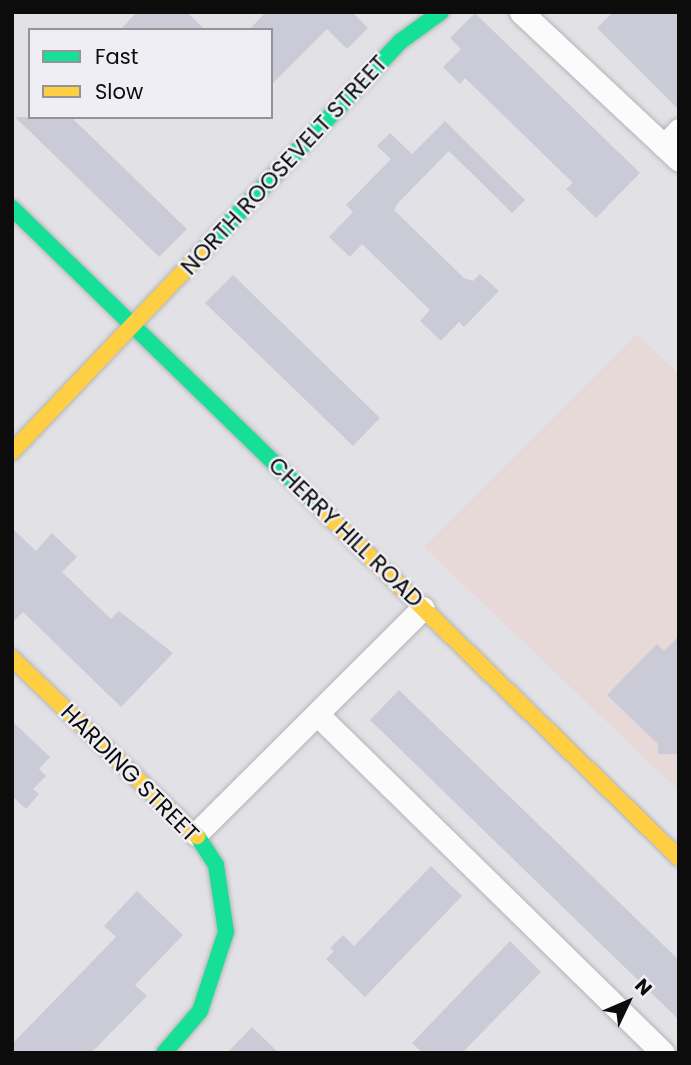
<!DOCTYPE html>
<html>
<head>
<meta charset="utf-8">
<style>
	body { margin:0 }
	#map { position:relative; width:691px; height:1065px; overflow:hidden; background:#e2e2e6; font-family:Poppins,sans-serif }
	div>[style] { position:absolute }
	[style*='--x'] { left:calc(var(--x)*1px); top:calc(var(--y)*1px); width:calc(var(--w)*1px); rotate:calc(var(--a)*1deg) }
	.commercial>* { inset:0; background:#e7d9d7 }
	.building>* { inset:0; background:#cbcbd7 }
	.roads { filter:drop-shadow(0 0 2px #b4b4b7) drop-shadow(0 0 2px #b4b4b7) }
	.street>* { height:23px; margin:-11.5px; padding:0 11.5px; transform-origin:11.5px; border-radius:11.5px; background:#fbfbfb }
	.fast>* { height:16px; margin:-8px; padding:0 8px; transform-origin:8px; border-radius:8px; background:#16e098 }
	.slow>* { height:16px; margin:-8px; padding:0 8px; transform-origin:8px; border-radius:8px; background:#ffcf43 }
	span { translate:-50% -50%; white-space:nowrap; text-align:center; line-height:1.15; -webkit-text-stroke:5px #eeeef4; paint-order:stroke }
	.street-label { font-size:23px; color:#0c0c0d }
	.frame { position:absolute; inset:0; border:14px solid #0c0c0d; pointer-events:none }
	.legend { position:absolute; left:28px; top:28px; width:245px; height:91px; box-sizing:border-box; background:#eeeef4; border:2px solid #949498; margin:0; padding:9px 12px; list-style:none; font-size:21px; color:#0c0c0d }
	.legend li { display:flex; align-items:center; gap:14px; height:35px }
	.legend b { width:35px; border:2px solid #949498 }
	.north { position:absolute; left:593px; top:967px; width:70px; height:70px; -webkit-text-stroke:5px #eeeef4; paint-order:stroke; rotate:46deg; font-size:19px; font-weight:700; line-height:28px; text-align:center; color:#0c0c0d }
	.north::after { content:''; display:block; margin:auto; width:24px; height:32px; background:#0c0c0d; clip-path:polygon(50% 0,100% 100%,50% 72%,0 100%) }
</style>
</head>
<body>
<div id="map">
	<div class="commercial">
		<div style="clip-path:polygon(637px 334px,679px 374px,679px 791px,424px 547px)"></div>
	</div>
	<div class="building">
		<div style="clip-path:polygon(137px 12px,187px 12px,205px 30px,120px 30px)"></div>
		<div style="clip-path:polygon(266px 12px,352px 12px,368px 28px,347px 49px,327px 29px,271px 85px,271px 30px,249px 30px)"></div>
		<div style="clip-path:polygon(613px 12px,679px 12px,679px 110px,597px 28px)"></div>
		<div style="clip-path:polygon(475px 13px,640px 173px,596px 218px,566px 189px,573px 183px,465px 78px,460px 84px,443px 67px,461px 49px,450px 38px)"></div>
		<div style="clip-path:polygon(15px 117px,71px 117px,187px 229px,159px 257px)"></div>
		<div style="clip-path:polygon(445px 121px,525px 200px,512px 213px,449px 151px,398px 203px,394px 210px,464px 278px,473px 281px,480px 274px,499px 291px,464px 327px,459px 322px,441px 341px,420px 321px,430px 310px,362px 244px,350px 257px,329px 237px,353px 212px,346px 205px,391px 159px,377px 146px,390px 133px,412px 154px)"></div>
		<div style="clip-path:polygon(233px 275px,380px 418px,353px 446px,205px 303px)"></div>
		<div style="clip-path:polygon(12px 528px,36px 551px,52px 533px,77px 557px,62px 572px,111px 619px,119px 611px,173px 653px,121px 707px,23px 612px,12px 623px)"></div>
		<div style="clip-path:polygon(679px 636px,679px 754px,658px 754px,658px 744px,607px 695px,657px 644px,664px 651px)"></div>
		<div style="clip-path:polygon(399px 690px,679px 960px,679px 1020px,370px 720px)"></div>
		<div style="clip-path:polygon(12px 721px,50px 757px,39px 769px,46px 776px,33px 789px,39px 794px,26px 809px,12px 796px)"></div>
		<div style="clip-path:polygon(431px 866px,462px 896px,365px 997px,326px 959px,334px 951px,330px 948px,343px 935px,354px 946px)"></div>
		<div style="clip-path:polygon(137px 891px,183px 935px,135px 985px,147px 996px,91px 1053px,12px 1053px,12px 1044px,116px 937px,104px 926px)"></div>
		<div style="clip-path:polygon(510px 941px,541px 972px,462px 1053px,423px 1053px,412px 1043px)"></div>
		<div style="clip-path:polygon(252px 1027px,279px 1053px,227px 1053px)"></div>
	</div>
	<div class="roads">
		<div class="street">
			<div style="--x:521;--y:12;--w:216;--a:43.1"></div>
			<div style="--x:664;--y:146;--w:22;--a:-47"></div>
			<div style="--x:317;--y:714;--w:484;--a:44.4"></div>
			<div style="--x:196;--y:834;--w:320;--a:-44.9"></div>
		</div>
		<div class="fast">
			<div style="--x:12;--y:208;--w:430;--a:44.2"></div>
			<div style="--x:201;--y:253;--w:291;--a:-46.7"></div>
			<div style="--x:401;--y:41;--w:49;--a:-35.9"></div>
			<div style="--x:164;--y:1053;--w:55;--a:-49.4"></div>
			<div style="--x:200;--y:1011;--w:83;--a:-71.8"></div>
			<div style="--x:226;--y:932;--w:68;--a:-98.5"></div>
			<div style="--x:216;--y:865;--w:35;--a:-123"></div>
		</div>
		<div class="slow">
			<div style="--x:12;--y:452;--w:274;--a:-46.5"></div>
			<div style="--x:320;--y:508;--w:501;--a:44.27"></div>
			<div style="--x:12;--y:658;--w:257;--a:43.9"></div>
		</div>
	</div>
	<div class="street-label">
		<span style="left:284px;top:165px;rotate:-47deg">NORTH ROOSEVELT STREET</span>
		<span style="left:346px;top:532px;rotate:44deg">CHERRY HILL ROAD</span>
		<span style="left:130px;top:773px;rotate:45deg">HARDING STREET</span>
	</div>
	<div class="frame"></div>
	<ul class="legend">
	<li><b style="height:9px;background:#16e098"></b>Fast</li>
	<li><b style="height:9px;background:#ffcf43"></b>Slow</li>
	</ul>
	<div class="north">N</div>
</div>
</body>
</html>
